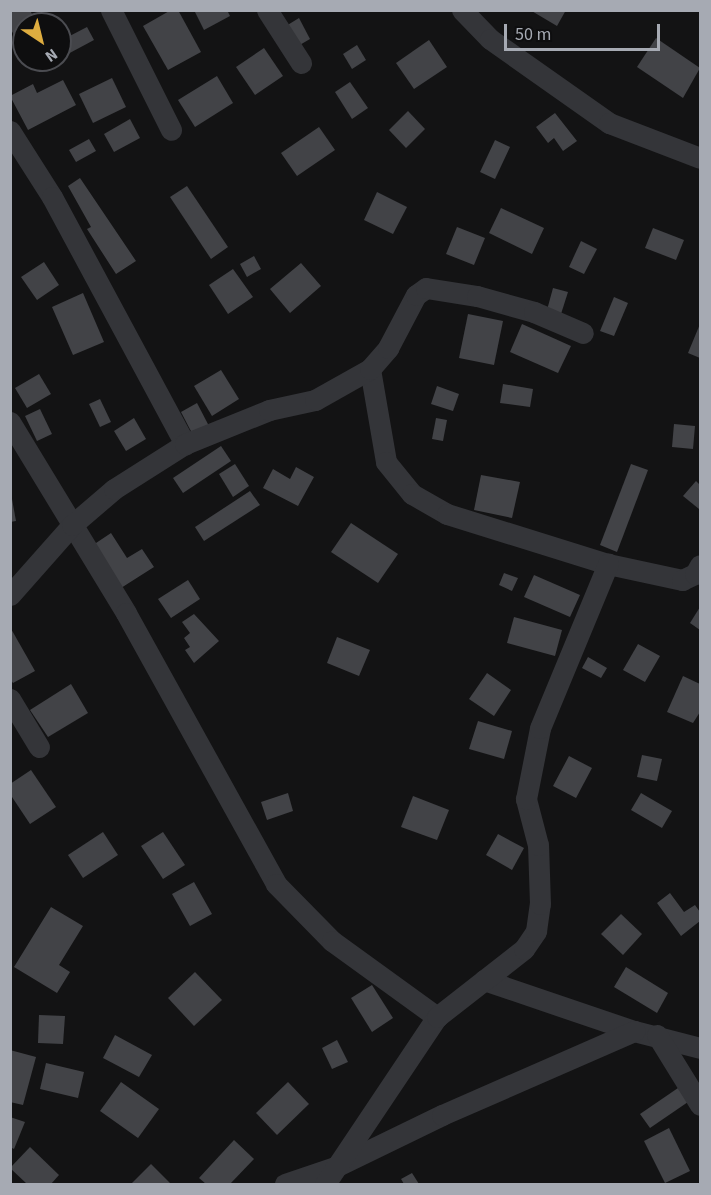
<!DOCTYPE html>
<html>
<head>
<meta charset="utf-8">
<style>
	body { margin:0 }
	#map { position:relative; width:711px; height:1195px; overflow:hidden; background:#131314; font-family:"Source Sans 3",sans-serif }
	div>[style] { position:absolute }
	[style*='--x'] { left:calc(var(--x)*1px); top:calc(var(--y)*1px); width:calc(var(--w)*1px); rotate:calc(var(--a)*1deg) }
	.building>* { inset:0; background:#424347 }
	.minor>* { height:21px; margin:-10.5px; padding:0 10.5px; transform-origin:10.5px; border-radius:10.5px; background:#343539 }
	span { translate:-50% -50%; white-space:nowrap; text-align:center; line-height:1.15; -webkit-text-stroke:4.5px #0e0e0f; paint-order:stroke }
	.frame { position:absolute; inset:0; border:12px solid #a6aab3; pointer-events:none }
	.north { position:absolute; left:12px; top:12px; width:60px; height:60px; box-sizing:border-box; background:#0e0e0f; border:2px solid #4b4c51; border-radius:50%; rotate:145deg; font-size:16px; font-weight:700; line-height:24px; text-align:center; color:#a6aab3 }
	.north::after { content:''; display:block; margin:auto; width:21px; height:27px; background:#dead40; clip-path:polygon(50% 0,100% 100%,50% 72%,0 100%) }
	.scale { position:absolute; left:504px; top:24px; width:156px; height:27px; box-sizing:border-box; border:3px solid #a6aab3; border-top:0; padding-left:8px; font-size:18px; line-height:21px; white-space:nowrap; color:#a6aab3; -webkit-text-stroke:4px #0e0e0f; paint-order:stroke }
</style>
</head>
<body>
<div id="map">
	<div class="building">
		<div style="clip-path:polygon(10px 10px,30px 10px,37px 24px,24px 24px,24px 36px,17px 40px,10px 28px)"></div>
		<div style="clip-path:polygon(171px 10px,178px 10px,201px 52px,168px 70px,143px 26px)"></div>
		<div style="clip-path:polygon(194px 10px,227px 10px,230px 16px,204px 30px)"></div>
		<div style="clip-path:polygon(530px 10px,566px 10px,557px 26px)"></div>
		<div style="clip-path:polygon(299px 18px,310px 39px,298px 46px,286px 26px)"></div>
		<div style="clip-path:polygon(87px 27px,94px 40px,66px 55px,60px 41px)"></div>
		<div style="clip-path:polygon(656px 38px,700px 68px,683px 98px,637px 67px)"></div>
		<div style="clip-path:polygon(429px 40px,447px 67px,414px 89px,396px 63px)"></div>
		<div style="clip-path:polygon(357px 45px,366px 60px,352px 69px,343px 54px)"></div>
		<div style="clip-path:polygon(264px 48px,283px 76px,255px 95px,236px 67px)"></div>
		<div style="clip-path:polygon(217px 76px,233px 103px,195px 127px,178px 100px)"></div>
		<div style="clip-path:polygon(112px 78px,126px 107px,93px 123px,79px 94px)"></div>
		<div style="clip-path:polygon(63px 80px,76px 105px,28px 130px,10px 96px,33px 84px,37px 93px)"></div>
		<div style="clip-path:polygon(350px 82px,368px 108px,352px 119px,335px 92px)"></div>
		<div style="clip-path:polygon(408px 111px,425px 129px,406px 148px,389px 130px)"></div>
		<div style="clip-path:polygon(555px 113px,577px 141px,563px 151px,554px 138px,548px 143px,536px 127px)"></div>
		<div style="clip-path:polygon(130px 119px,140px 138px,114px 152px,104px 134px)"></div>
		<div style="clip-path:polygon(319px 127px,335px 150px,297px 176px,281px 153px)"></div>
		<div style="clip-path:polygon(89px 139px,96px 151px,76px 162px,69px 150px)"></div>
		<div style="clip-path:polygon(495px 140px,510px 147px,495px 179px,480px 172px)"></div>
		<div style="clip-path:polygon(80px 178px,136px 261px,116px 274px,87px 229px,91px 227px,68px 186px)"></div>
		<div style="clip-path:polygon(187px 186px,228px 247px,211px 259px,170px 197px)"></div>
		<div style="clip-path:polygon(377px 192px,407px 207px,393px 234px,364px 220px)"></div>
		<div style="clip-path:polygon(501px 208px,544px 228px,532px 254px,489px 233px)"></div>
		<div style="clip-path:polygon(457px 227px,485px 238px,474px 265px,446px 254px)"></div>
		<div style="clip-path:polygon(653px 228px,684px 240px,676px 260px,645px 248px)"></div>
		<div style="clip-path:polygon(581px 241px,597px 249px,584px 274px,569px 267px)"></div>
		<div style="clip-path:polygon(254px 256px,261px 269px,247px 277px,240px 264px)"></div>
		<div style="clip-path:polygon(44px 262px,59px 285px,37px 300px,21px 277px)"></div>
		<div style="clip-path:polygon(301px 263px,321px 286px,290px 313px,270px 289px)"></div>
		<div style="clip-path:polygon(233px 269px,253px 297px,228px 314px,209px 285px)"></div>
		<div style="clip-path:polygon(553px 288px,568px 292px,561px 314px,547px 310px)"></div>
		<div style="clip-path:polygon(83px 293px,104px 342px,73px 355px,52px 307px)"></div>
		<div style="clip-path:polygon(614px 297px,628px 303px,614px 336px,600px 331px)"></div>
		<div style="clip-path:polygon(468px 314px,503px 321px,494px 365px,459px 358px)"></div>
		<div style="clip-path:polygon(522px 324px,571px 346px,558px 373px,510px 352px)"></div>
		<div style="clip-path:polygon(700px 324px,700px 358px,688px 353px)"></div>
		<div style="clip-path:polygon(221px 370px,239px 399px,212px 416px,194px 386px)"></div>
		<div style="clip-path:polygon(39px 374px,51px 394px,27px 408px,15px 388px)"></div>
		<div style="clip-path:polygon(503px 384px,533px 389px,530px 407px,500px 403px)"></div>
		<div style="clip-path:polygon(437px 386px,459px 394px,453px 411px,431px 404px)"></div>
		<div style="clip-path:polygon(100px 399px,111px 422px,100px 427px,89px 404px)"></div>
		<div style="clip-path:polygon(197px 403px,210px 428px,194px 437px,181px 412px)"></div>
		<div style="clip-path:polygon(40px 409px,52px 434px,37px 441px,25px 416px)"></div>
		<div style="clip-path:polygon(134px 418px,146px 439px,126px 451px,114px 431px)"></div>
		<div style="clip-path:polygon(436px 418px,447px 420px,443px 441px,432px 439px)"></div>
		<div style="clip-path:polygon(674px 424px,695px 426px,693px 449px,672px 447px)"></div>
		<div style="clip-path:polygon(221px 446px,231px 461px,183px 493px,173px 478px)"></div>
		<div style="clip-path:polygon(235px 464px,249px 486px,233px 497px,219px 474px)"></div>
		<div style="clip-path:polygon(631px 464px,648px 470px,617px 552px,600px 545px)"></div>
		<div style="clip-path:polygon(296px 467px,314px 477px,298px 506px,263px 488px,273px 469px,290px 479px)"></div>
		<div style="clip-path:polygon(481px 475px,520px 482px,512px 518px,474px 510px)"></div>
		<div style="clip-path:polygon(696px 481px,700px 485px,699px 509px,683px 496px)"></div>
		<div style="clip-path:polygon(250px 491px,260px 505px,204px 541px,195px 527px)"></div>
		<div style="clip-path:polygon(12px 499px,16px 521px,10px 522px,10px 500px)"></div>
		<div style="clip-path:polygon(351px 523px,398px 554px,378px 583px,331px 552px)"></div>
		<div style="clip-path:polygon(111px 533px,127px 558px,142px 549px,154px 567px,121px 588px,93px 545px)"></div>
		<div style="clip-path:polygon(504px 573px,518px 578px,512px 591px,499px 585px)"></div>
		<div style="clip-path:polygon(534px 575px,580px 595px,570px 617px,524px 597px)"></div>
		<div style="clip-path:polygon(188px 580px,200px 599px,171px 618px,158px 599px)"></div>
		<div style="clip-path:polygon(700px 607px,700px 630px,690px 623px)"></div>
		<div style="clip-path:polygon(194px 614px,219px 641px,194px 663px,185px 650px,190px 647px,184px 638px,190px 633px,182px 622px)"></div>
		<div style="clip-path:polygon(514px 617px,562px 630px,555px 656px,507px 643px)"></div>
		<div style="clip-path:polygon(10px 627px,35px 671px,13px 683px,10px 679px)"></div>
		<div style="clip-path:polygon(337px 637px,370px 650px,359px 676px,327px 663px)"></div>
		<div style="clip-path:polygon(638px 644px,660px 656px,645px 682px,623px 670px)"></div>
		<div style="clip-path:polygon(588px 657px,607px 668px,601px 678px,582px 668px)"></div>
		<div style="clip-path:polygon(487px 673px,511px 690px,494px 716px,469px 699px)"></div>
		<div style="clip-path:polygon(683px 676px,700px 684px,700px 712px,693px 723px,667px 712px)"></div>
		<div style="clip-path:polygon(71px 684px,88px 713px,48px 737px,30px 710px)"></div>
		<div style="clip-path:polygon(478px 721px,512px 731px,504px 759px,469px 749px)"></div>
		<div style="clip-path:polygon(642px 755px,662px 759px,657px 781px,637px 777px)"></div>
		<div style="clip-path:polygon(569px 756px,592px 768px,576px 798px,553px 786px)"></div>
		<div style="clip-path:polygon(31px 770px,56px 807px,30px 824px,10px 794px,10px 784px)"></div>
		<div style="clip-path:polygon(288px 793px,293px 811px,267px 820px,261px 802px)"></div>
		<div style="clip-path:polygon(641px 793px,672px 811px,662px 828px,631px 810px)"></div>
		<div style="clip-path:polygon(413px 796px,449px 810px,437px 840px,401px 827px)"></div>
		<div style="clip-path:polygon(103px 832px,118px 855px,83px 878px,68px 855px)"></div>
		<div style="clip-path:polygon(163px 832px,185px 865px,163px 879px,141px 846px)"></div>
		<div style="clip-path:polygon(498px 834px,524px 848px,512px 870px,486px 855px)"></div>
		<div style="clip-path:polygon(194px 882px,212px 914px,190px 926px,172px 894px)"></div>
		<div style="clip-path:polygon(670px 893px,684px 912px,695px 905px,700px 912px,700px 921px,681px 936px,657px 903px)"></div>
		<div style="clip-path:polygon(51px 907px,83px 926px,59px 965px,70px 972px,57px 993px,14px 967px)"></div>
		<div style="clip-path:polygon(621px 914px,642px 934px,623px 955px,601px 934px)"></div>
		<div style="clip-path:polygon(626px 967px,668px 993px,657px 1013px,614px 987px)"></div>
		<div style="clip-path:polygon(195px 972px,222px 1000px,194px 1026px,168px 998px)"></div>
		<div style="clip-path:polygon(372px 985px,393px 1018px,372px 1032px,351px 998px)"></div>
		<div style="clip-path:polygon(39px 1015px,65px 1016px,63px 1044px,38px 1043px)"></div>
		<div style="clip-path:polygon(115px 1035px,152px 1055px,139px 1077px,103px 1058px)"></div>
		<div style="clip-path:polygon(337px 1040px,348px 1062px,332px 1069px,322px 1048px)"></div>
		<div style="clip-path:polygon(10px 1050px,36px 1057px,23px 1105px,10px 1102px)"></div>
		<div style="clip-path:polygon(46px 1063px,84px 1072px,78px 1098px,40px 1089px)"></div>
		<div style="clip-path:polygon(121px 1082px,159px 1109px,138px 1138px,100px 1111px)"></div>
		<div style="clip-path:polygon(288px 1082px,309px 1104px,277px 1135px,256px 1113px)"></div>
		<div style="clip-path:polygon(678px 1088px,688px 1102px,650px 1128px,640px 1114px)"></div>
		<div style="clip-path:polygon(10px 1117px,25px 1122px,14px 1149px,10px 1147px)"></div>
		<div style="clip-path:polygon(669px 1128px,690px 1171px,665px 1183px,644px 1141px)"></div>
		<div style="clip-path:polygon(234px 1140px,254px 1159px,230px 1184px,206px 1184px,199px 1178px)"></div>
		<div style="clip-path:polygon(30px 1147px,59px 1175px,51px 1184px,27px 1184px,10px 1168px)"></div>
		<div style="clip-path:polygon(151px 1164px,171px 1184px,131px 1184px)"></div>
		<div style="clip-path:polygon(412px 1173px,419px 1184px,404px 1184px,401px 1179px)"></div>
	</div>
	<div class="minor">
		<div style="--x:111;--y:10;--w:134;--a:63.4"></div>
		<div style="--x:267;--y:10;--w:63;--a:57.3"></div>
		<div style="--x:462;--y:10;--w:40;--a:46"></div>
		<div style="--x:490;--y:39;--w:146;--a:35.2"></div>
		<div style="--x:609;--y:123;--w:97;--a:21"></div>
		<div style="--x:10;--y:131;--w:78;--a:57.5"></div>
		<div style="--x:52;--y:197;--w:281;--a:61.7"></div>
		<div style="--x:370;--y:369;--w:94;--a:80.2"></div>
		<div style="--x:386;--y:462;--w:41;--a:50.9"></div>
		<div style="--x:412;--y:494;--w:40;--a:29.7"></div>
		<div style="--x:447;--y:514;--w:169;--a:17.3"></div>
		<div style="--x:608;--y:564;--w:76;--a:12.2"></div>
		<div style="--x:682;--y:580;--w:14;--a:-25"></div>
		<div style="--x:695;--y:574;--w:10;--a:-61"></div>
		<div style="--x:10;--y:422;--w:223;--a:58.7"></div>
		<div style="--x:126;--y:613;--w:310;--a:61"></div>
		<div style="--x:276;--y:884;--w:80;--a:45.5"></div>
		<div style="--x:332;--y:941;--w:130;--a:35.9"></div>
		<div style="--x:10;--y:595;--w:94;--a:-48.5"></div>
		<div style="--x:72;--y:525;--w:55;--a:-40.6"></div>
		<div style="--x:114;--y:489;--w:84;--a:-32.4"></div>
		<div style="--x:185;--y:444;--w:91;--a:-22"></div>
		<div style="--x:269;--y:410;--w:47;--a:-12.3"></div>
		<div style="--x:315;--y:400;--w:63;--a:-29.4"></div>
		<div style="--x:370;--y:369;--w:28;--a:-49"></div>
		<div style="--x:388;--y:348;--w:60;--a:-62.2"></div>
		<div style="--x:416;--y:295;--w:12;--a:-35"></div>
		<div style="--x:426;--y:288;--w:52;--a:8.9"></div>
		<div style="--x:477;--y:296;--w:59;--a:15.7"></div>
		<div style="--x:534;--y:312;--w:53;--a:23.2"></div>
		<div style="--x:10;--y:699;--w:56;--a:58.9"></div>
		<div style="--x:484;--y:980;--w:158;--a:18.8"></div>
		<div style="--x:634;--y:1031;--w:68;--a:14.4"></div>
		<div style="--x:657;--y:1035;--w:82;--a:58.4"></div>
		<div style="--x:285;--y:1184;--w:53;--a:-18.8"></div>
		<div style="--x:335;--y:1167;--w:119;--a:-25.9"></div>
		<div style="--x:442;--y:1115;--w:210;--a:-23.6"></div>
		<div style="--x:325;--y:1184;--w:201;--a:-56.2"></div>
		<div style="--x:437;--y:1017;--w:110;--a:-38"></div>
		<div style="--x:524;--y:949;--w:22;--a:-56"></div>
		<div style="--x:536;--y:931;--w:27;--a:-82"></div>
		<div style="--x:540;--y:904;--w:59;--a:-91.9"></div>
		<div style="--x:538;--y:845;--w:48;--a:-104.6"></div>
		<div style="--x:526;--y:799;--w:72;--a:-78.8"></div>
		<div style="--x:540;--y:728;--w:178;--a:-67.5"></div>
	</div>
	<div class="frame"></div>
	<div class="north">N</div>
	<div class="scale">50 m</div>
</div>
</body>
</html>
